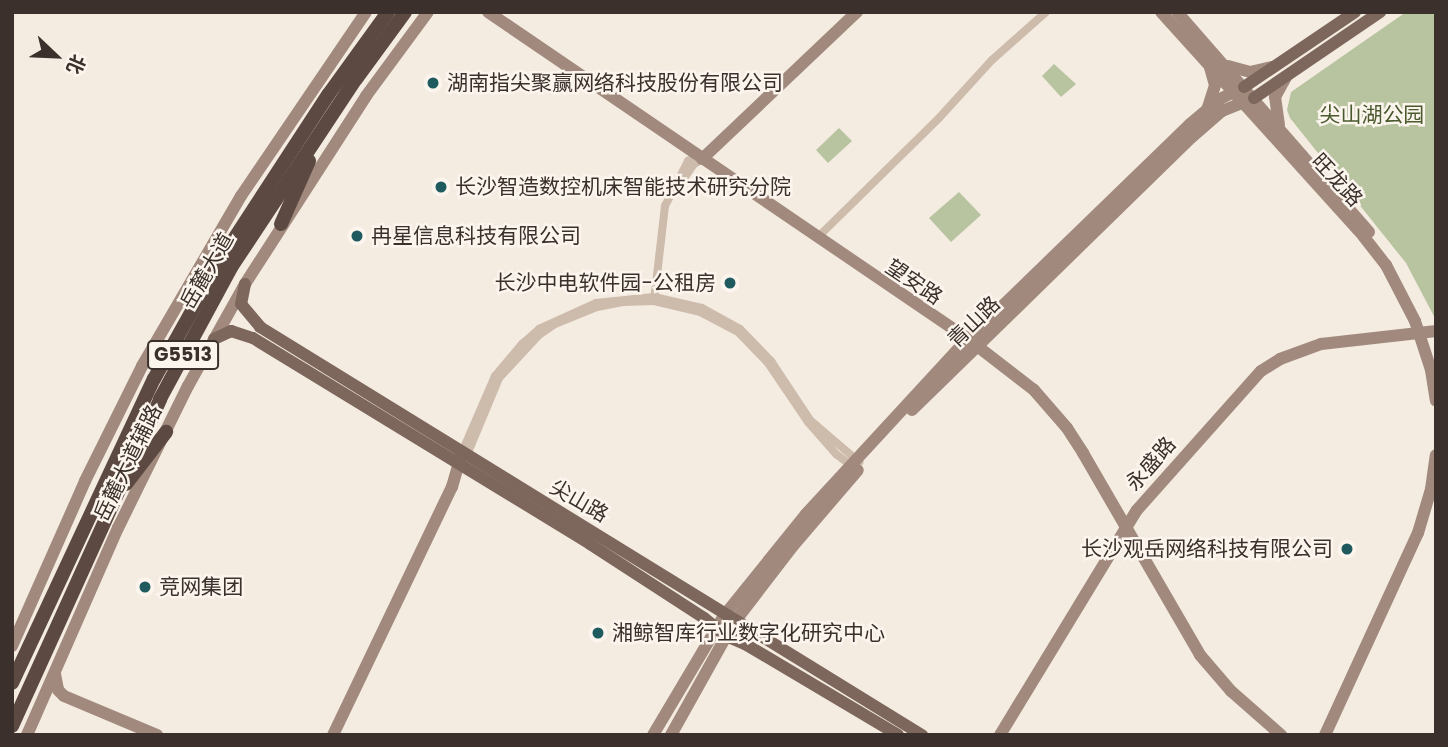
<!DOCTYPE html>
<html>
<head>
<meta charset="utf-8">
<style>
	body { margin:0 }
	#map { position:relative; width:1448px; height:747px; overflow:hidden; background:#f4ebe1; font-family:Poppins,"Noto Sans SC",sans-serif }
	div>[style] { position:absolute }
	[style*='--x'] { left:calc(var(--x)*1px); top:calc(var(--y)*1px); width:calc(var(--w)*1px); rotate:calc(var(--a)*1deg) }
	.green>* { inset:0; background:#b8c4a0 }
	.street>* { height:8px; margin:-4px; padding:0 4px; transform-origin:4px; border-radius:4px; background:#cdbbac }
	.secondary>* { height:12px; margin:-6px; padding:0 6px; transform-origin:6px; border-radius:6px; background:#a18a7d }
	.primary>* { height:12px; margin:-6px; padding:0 6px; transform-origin:6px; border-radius:6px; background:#7d675c }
	.highway>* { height:14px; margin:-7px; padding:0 7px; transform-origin:7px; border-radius:7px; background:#5c4a42 }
	.dots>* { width:19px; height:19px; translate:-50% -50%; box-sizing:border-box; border:4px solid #fbf5ee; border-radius:50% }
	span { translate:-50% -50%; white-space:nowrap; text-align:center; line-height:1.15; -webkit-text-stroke:5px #fbf5ee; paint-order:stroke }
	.shield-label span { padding:2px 5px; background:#fbf5ee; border:2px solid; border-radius:5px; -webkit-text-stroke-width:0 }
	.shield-label { font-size:19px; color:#3b302b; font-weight:700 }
	.poi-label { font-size:21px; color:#3b302b }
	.left { translate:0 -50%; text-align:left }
	.right { translate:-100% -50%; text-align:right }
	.park-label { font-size:21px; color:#4a5a2e }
	.street-label { font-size:21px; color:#3b302b }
	.frame { position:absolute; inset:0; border:14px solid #3b302b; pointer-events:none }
	.north { position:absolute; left:21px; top:21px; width:70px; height:70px; -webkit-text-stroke:5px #fbf5ee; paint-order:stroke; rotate:113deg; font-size:19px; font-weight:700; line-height:28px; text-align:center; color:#3b302b }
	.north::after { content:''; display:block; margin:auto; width:24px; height:32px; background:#3b302b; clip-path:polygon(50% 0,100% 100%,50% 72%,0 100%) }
</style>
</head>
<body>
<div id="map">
	<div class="green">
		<div style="clip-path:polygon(1406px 12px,1436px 12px,1436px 320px,1406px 263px,1290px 118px,1287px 110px,1291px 92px)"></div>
		<div style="clip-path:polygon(1054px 64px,1076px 84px,1061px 97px,1042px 76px)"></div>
		<div style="clip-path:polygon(839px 128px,852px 141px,828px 163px,816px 150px)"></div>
		<div style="clip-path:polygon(959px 192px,981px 215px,951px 242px,929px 218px)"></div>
	</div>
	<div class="street">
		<div style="--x:679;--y:186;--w:25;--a:-56"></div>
		<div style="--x:693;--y:165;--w:11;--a:-34"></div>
		<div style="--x:817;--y:238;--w:171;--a:-44.5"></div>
		<div style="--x:939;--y:118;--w:79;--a:-47.6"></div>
		<div style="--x:992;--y:60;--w:72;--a:-41.6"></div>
		<div style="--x:654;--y:301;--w:96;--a:-83.4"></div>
		<div style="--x:665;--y:206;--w:51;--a:-62.9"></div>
		<div style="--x:688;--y:161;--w:11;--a:-22"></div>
		<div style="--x:462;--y:452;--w:83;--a:-66.5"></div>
		<div style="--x:495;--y:376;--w:42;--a:-49.8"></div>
		<div style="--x:522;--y:344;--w:23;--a:-41"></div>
		<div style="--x:539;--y:329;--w:63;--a:-24.5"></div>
		<div style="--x:596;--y:303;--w:58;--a:-5.9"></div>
		<div style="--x:654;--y:297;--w:49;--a:12.9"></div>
		<div style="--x:702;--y:308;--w:43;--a:28.9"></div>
		<div style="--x:740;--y:329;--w:45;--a:45.9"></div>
		<div style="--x:771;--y:361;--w:71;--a:56.5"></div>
		<div style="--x:810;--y:420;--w:65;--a:40.6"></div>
		<div style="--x:467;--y:455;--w:83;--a:-67.4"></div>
		<div style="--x:499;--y:378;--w:59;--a:-47.1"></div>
		<div style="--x:539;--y:335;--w:19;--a:-35"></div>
		<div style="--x:555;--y:324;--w:45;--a:-22"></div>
		<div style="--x:597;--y:307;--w:25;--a:-11"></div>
		<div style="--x:622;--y:302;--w:32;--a:-2"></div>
		<div style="--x:654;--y:301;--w:47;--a:13.4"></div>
		<div style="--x:700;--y:312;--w:43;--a:27.8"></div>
		<div style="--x:738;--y:332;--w:43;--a:45.9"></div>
		<div style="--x:768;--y:363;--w:71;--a:55.9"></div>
		<div style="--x:808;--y:422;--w:43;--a:48.8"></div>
		<div style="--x:836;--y:454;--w:21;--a:37"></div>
	</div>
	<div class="secondary">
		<div style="--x:488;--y:12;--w:581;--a:34.26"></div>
		<div style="--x:968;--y:339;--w:83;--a:37.7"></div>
		<div style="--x:1034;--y:390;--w:50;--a:49"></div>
		<div style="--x:1067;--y:428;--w:30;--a:57"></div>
		<div style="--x:1083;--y:453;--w:233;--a:59.9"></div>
		<div style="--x:1200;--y:655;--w:48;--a:49.3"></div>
		<div style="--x:1231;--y:691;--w:67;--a:41.3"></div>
		<div style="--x:1161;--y:12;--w:303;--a:47.9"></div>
		<div style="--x:1364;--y:237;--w:36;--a:52"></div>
		<div style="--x:1386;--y:265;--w:63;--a:62.6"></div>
		<div style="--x:1415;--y:321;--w:52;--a:71.9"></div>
		<div style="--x:1431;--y:370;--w:31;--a:81"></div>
		<div style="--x:1177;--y:12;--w:292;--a:48.9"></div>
		<div style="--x:1228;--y:66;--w:23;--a:15"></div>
		<div style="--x:1250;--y:72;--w:22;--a:-13"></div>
		<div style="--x:1208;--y:107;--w:23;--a:-72"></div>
		<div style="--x:1215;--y:85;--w:18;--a:-106"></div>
		<div style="--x:1279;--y:125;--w:28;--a:-98"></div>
		<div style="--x:1275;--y:97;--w:23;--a:-61"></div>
		<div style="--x:702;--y:159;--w:214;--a:-43.5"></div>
		<div style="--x:912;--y:410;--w:391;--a:-44.3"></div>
		<div style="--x:1192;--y:137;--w:40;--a:-41"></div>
		<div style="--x:1222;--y:111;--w:35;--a:-22"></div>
		<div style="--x:12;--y:646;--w:180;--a:-66.1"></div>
		<div style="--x:85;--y:481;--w:128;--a:-63.6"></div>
		<div style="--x:142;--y:366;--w:197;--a:-59.8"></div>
		<div style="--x:241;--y:196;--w:222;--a:-55.8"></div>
		<div style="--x:55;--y:674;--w:16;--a:79"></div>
		<div style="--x:58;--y:690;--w:8;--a:45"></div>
		<div style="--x:64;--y:696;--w:101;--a:22.8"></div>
		<div style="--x:27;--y:735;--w:226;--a:-66.3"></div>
		<div style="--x:118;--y:528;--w:158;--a:-63.8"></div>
		<div style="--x:188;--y:386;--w:117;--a:-60.8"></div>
		<div style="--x:245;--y:284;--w:224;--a:-57.2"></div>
		<div style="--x:366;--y:96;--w:104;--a:-53.6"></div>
		<div style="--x:333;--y:735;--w:275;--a:-64.4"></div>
		<div style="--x:452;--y:487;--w:32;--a:-74"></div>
		<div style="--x:653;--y:735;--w:137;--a:-59.3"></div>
		<div style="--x:723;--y:617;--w:132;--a:-51.1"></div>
		<div style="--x:806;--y:514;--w:227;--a:-47.3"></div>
		<div style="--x:960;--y:347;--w:320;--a:-44.1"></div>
		<div style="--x:1190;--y:124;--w:39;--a:-40"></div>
		<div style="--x:1220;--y:99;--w:27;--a:-27"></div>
		<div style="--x:671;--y:735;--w:127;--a:-60.8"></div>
		<div style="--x:733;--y:624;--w:97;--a:-52.5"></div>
		<div style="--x:792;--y:547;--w:101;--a:-49.4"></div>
		<div style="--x:1000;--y:735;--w:263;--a:-58.7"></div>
		<div style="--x:1137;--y:510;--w:186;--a:-48.3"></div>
		<div style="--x:1261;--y:371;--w:22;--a:-32"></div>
		<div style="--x:1280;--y:359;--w:44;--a:-20.1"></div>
		<div style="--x:1321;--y:344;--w:116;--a:-6.4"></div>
		<div style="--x:1325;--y:735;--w:222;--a:-65.3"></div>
		<div style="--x:1418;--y:533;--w:46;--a:-73.5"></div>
		<div style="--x:1431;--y:489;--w:34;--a:-82"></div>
	</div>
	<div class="primary">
		<div style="--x:1244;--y:87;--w:134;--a:-34"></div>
		<div style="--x:1254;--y:98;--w:153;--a:-34.3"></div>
		<div style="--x:245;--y:284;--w:20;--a:101"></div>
		<div style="--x:241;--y:304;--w:30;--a:50"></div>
		<div style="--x:260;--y:327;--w:778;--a:31.65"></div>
		<div style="--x:214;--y:339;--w:19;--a:-25"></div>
		<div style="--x:231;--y:331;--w:23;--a:18"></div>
		<div style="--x:253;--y:338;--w:395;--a:31.4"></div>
		<div style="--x:590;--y:544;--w:136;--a:33"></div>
		<div style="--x:704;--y:618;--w:28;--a:39"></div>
		<div style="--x:726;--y:636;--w:21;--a:23"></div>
		<div style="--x:745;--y:644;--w:178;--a:30.7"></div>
	</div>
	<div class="highway">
		<div style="--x:281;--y:224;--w:69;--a:-66"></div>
		<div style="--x:126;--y:484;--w:66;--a:-52.4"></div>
		<div style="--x:12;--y:683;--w:336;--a:-65"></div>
		<div style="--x:154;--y:379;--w:137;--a:-60.8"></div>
		<div style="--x:221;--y:259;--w:196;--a:-56.9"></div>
		<div style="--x:328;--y:95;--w:102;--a:-54.1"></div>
		<div style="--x:12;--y:726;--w:359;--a:-65.6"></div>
		<div style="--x:160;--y:399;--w:151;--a:-61.6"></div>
		<div style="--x:232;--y:266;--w:224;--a:-56.5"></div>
		<div style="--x:356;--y:79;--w:83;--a:-53.8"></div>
	</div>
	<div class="dots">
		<div style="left:433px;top:83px;background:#1f5a5e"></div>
		<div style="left:441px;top:187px;background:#1f5a5e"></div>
		<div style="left:357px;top:236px;background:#1f5a5e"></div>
		<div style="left:730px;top:283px;background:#1f5a5e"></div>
		<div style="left:1347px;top:549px;background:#1f5a5e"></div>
		<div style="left:145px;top:587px;background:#1f5a5e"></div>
		<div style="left:598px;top:633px;background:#1f5a5e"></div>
	</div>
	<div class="shield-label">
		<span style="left:183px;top:355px">G5513</span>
	</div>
	<div class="poi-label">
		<span class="left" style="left:447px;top:83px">湖南指尖聚赢网络科技股份有限公司</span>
		<span class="left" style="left:455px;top:187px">长沙智造数控机床智能技术研究分院</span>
		<span class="left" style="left:371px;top:236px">冉星信息科技有限公司</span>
		<span class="right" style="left:716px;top:283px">长沙中电软件园-公租房</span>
		<span class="right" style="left:1333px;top:549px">长沙观岳网络科技有限公司</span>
		<span class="left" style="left:159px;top:587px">竞网集团</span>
		<span class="left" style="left:612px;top:633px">湘鲸智库行业数字化研究中心</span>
	</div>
	<div class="park-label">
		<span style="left:1372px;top:115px">尖山湖公园</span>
	</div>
	<div class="street-label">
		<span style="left:1337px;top:180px;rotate:47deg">旺龙路</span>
		<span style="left:207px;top:271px;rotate:-60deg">岳麓大道</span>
		<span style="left:914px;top:282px;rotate:34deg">望安路</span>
		<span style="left:974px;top:322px;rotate:-44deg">青山路</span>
		<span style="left:128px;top:463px;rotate:-64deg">岳麓大道辅路</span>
		<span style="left:1151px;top:464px;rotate:-49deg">永盛路</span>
		<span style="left:579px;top:501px;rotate:30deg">尖山路</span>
	</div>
	<div class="frame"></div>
	<div class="north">北</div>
</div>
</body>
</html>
